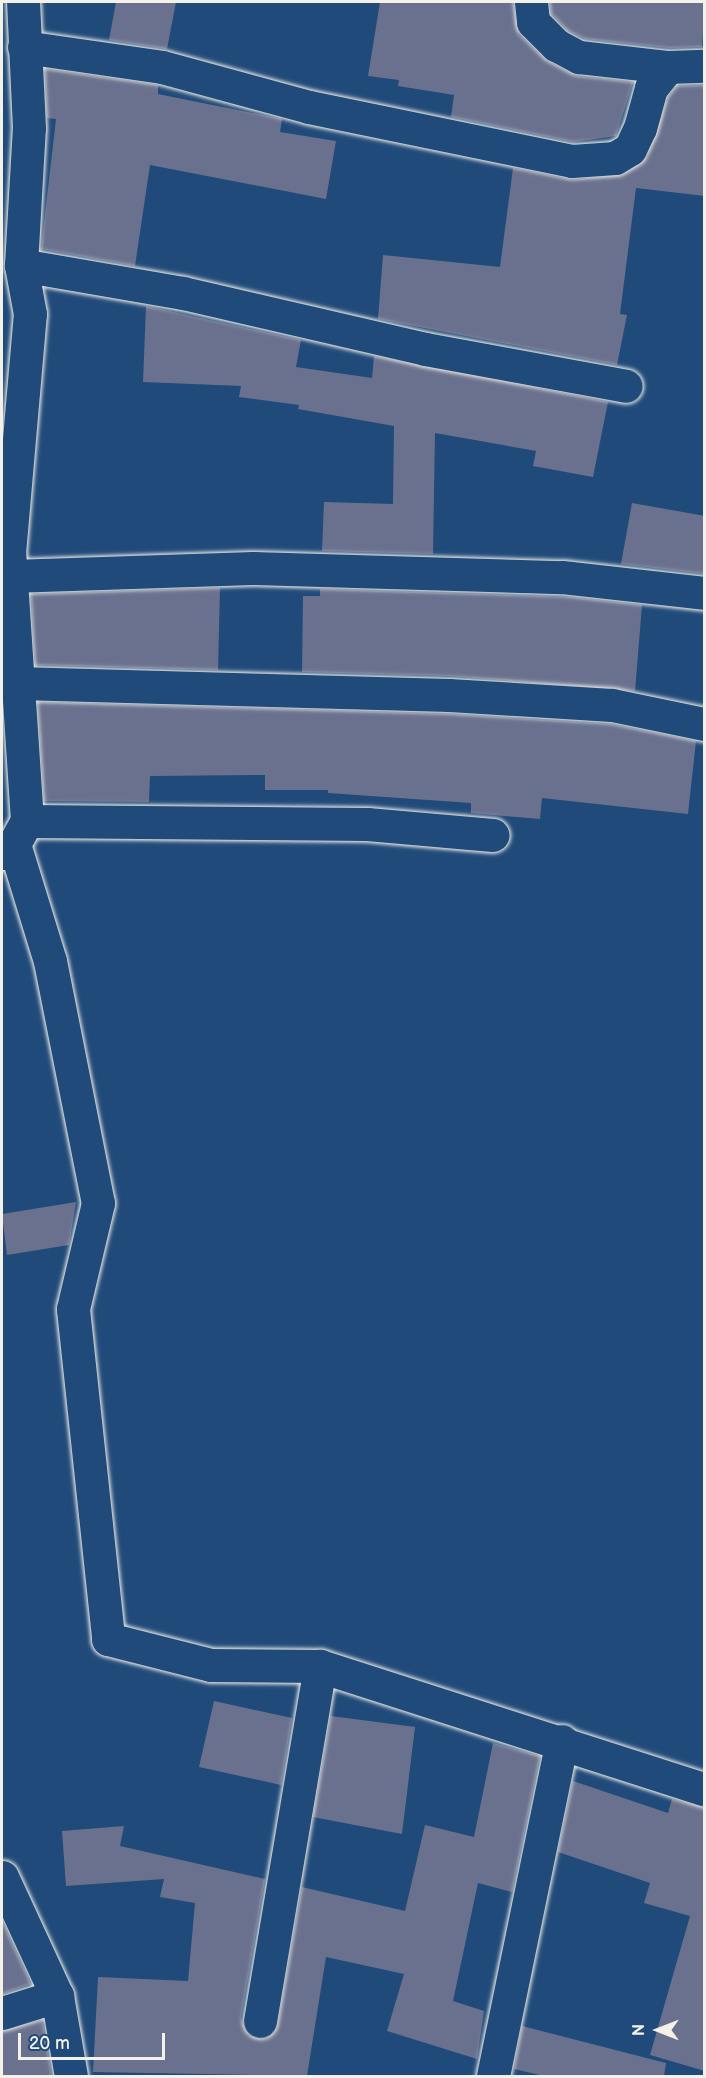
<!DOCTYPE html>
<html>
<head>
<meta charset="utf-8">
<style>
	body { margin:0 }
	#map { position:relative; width:706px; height:2078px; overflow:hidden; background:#1f4a7a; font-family:"Balsamiq Sans",sans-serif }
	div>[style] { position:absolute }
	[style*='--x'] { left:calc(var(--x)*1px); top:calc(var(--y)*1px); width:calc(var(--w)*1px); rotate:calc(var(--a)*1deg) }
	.building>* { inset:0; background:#6a718f }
	.roads { filter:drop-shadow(0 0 2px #f4f1e8) drop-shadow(0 0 2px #f4f1e8) }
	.minor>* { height:33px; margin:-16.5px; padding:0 16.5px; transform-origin:16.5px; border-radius:16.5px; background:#1f4a7a }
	span { translate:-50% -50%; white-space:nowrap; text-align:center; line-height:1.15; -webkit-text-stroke:4.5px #1f4a7a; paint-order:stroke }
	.frame { position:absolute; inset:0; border:3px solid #f4f1e8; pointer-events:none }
	.north { position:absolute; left:628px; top:2000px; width:60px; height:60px; -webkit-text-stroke:4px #1f4a7a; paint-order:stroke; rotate:270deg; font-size:16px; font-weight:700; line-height:24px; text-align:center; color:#f4f1e8 }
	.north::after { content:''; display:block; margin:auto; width:21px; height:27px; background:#f4f1e8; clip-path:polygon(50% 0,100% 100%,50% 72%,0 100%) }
	.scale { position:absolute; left:18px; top:2033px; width:147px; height:27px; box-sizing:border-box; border:3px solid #f4f1e8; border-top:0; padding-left:8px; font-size:18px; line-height:21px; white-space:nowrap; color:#f4f1e8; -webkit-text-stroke:4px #1f4a7a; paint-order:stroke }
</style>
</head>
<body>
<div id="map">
	<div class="building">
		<div style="clip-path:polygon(116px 2px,176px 2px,167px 49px,109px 40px)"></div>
		<div style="clip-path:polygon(380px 2px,513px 2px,519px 35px,547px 61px,576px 76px,633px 82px,616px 136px,573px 142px,451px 117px,454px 95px,398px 86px,399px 80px,368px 76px)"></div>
		<div style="clip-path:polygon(550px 2px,705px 2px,702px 47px,669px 48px,585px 39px,567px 30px,551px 13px)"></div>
		<div style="clip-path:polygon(45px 69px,158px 85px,158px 94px,282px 119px,280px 132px,336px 141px,326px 199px,150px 165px,135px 266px,41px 249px,56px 119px,47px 118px)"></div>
		<div style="clip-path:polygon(705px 85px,705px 196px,636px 188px,620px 314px,627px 315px,617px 365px,378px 319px,383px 255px,500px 267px,513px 168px,573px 180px,624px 174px,647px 157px,668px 97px,677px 86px)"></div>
		<div style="clip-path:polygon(146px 306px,301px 340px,296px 367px,372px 378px,374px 356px,608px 402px,593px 477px,533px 466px,536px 451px,435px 433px,433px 554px,322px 551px,324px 502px,393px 504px,394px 426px,298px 409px,299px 405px,239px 397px,241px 386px,143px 382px)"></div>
		<div style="clip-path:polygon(632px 503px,705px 516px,705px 574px,621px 564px)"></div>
		<div style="clip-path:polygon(220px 588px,218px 670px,35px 665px,31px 594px)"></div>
		<div style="clip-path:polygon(320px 589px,570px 597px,642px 605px,635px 691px,450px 676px,302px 672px,303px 596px,320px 596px)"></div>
		<div style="clip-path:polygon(38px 702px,448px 714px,610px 724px,696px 741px,688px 814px,542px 798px,540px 819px,471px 813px,471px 803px,328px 793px,328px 790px,265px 790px,265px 775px,150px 776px,149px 802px,44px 801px)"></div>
		<div style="clip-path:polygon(76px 1202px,69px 1245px,7px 1255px,2px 1214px)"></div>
		<div style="clip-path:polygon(214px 1701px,292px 1718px,281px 1785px,199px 1767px)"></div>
		<div style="clip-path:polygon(331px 1716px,415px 1727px,402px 1834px,313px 1817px)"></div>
		<div style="clip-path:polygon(493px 1743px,540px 1756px,512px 1892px,478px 1883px,453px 2001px,484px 2011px,477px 2059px,387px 2031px,404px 1974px,326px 1957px,307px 2076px,93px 2072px,98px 1977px,188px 1981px,195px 1903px,160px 1897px,164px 1879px,66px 1886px,62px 1831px,124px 1826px,120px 1846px,265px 1879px,241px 2018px,248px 2035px,266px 2039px,278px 2024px,302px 1887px,405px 1911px,425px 1825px,474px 1837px)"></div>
		<div style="clip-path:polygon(573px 1781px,668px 1813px,672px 1799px,705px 1807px,705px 2071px,650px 2055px,690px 1916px,644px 1903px,650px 1883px,558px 1852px)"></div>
		<div style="clip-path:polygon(2px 1921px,31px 1984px,2px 1994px)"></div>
		<div style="clip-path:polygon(42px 2020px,52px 2076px,2px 2076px,2px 2031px)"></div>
		<div style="clip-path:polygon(522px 2026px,666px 2063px,664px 2076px,544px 2076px,514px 2069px)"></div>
	</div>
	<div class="roads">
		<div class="minor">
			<div style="--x:531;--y:2;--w:20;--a:84"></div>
			<div style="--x:533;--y:22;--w:33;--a:45"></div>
			<div style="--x:556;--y:45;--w:26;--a:28"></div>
			<div style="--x:579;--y:57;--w:90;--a:6.4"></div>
			<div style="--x:24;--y:47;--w:139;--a:8.2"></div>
			<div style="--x:162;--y:67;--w:152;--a:15.2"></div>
			<div style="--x:309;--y:107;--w:268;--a:11.6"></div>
			<div style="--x:572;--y:161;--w:43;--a:-4"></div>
			<div style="--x:615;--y:158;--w:17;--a:-31"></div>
			<div style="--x:630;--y:149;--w:23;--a:-65"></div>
			<div style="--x:640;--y:128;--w:41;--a:-74.6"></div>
			<div style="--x:651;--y:88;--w:27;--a:-51"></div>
			<div style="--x:668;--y:67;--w:36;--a:-2"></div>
			<div style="--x:21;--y:265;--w:164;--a:9.8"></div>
			<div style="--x:183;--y:293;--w:248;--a:13"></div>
			<div style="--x:425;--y:349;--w:204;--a:10.4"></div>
			<div style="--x:11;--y:576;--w:242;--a:-1.9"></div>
			<div style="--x:253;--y:568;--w:309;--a:1.7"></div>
			<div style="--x:562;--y:577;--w:143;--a:6.4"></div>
			<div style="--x:18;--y:683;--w:431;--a:1.6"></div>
			<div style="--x:449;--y:695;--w:163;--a:3.5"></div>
			<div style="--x:612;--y:705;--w:94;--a:11.7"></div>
			<div style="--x:27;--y:821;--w:340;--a:0.5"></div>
			<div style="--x:367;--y:824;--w:126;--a:5"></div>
			<div style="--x:14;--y:844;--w:122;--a:72.9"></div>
			<div style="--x:50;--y:961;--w:247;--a:78.8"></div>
			<div style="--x:98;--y:1203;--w:109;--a:103.3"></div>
			<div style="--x:73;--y:1309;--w:332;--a:83.9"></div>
			<div style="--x:108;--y:1639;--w:106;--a:14.2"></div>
			<div style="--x:211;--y:1665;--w:109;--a:0.5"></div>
			<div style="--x:320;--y:1666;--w:403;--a:17.8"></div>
			<div style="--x:2;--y:853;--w:15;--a:-37"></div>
			<div style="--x:14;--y:844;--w:26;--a:-61"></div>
			<div style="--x:27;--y:821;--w:269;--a:-93.8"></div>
			<div style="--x:9;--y:553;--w:240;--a:-85"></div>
			<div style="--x:30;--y:314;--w:50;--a:-100.4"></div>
			<div style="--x:21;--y:265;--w:137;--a:-86.7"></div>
			<div style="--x:29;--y:128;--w:126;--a:-92.7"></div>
			<div style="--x:2;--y:1877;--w:131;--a:65.2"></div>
			<div style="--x:57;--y:1996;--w:81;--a:80.1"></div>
			<div style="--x:2;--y:2013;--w:58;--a:-17.2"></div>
			<div style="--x:260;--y:2021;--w:360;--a:-80.4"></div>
			<div style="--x:493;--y:2076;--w:342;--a:-78.4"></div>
		</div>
	</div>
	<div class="frame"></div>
	<div class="north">N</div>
	<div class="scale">20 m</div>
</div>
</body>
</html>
